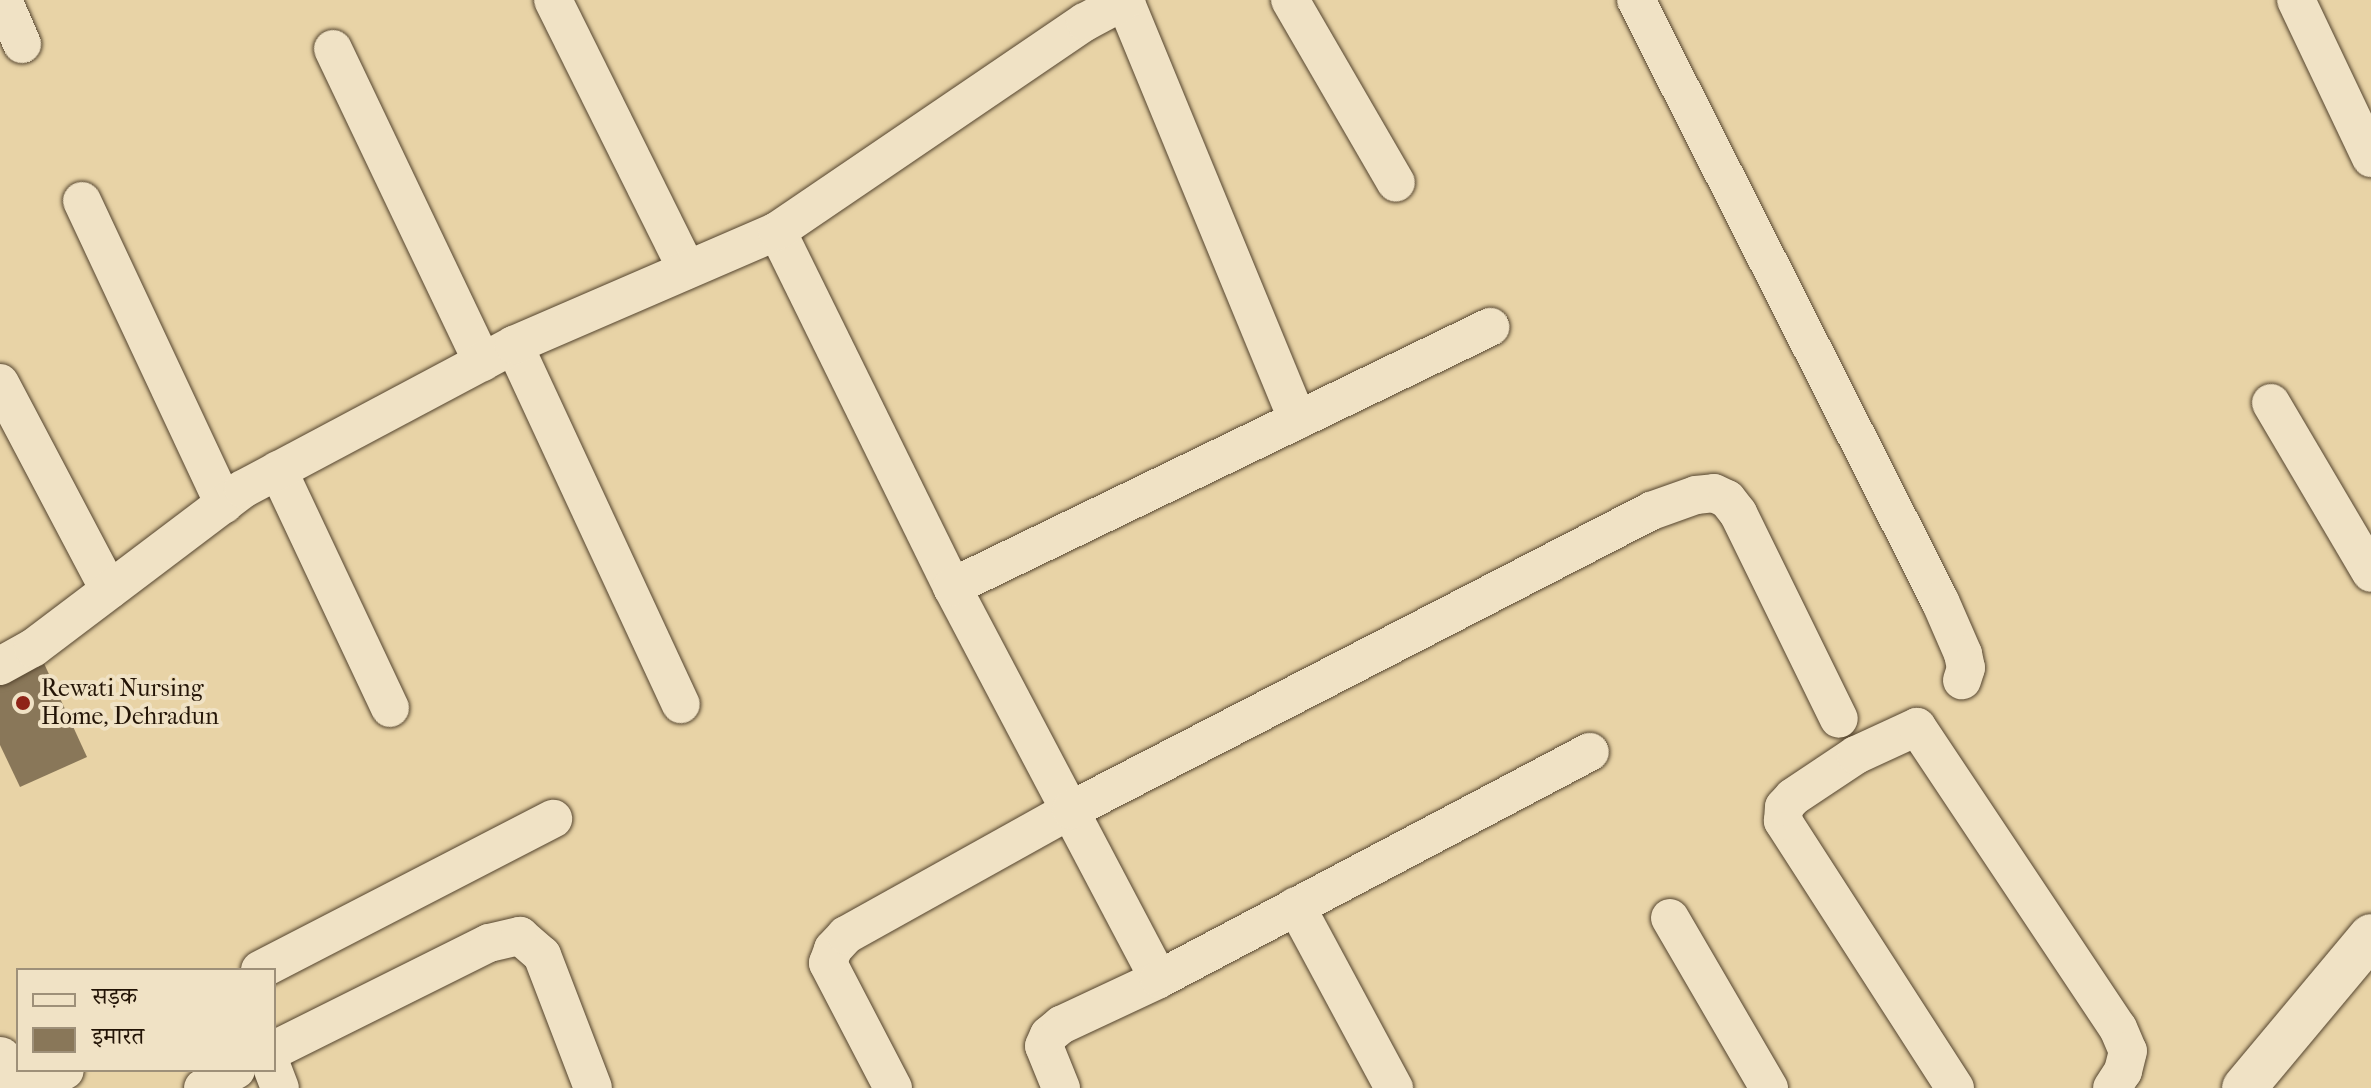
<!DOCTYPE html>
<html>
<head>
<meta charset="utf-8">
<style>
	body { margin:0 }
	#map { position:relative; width:2371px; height:1088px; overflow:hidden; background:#e8d3a6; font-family:"IM FELL French Canon","Noto Serif Devanagari",serif }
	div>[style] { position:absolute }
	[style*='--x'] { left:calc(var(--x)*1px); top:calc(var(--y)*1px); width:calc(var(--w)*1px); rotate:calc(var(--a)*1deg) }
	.building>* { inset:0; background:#897759 }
	.roads { filter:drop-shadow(0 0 2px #54442e) drop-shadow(0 0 2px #54442e) }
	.minor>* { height:38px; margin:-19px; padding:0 19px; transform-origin:19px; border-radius:19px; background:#f0e2c5 }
	.tertiary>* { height:44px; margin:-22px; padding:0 22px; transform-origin:22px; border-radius:22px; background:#f0e2c5 }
	.secondary>* { height:44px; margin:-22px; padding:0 22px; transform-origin:22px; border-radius:22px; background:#f0e2c5 }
	.dots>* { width:22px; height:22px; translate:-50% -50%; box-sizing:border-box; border:4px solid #f0e2c5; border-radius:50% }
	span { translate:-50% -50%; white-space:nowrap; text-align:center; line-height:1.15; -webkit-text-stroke:8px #f0e2c5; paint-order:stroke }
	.poi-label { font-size:24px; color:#231406 }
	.left { translate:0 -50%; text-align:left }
	.legend { position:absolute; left:16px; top:968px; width:260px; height:104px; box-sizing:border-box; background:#f0e2c5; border:2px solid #9e9079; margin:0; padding:10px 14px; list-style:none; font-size:24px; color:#231406 }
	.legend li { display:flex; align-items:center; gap:16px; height:40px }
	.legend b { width:40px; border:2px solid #9e9079 }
</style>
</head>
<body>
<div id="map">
	<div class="building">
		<div style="clip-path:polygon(42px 659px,87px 757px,20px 787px,0 745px,0 678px)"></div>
	</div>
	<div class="roads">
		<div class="minor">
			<div style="--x:3;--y:0;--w:48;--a:66.6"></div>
			<div style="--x:553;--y:0;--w:301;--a:63.6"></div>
			<div style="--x:1290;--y:0;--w:211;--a:59.9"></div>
			<div style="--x:1636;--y:0;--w:674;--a:63.17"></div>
			<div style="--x:1940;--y:601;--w:58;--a:66.5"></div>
			<div style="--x:1963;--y:654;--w:14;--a:78"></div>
			<div style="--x:1966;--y:668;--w:13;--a:108"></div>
			<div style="--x:2296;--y:0;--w:175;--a:64.6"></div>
			<div style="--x:1125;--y:1;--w:453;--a:67.6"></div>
			<div style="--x:333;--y:49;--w:347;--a:64.5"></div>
			<div style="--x:82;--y:201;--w:335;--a:64.9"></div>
			<div style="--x:777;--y:231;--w:397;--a:63.8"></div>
			<div style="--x:952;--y:587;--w:443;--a:62.2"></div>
			<div style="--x:514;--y:345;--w:396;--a:65.1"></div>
			<div style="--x:0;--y:383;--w:234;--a:62.2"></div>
			<div style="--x:2271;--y:403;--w:197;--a:59.5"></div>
			<div style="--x:278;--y:470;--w:263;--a:64.8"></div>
			<div style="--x:952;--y:587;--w:598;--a:-25.79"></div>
			<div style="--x:0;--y:666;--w:38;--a:-29"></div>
			<div style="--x:33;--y:648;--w:263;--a:-37.1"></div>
			<div style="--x:243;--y:489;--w:307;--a:-28"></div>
			<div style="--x:514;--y:345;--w:287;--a:-23.4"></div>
			<div style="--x:777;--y:231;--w:372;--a:-34.2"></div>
			<div style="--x:1085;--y:22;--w:47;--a:-28.2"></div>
			<div style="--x:1296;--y:906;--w:207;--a:61.7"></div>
			<div style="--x:1670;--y:918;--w:197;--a:59.8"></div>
			<div style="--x:260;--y:970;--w:330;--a:-27.3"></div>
			<div style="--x:274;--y:1050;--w:240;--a:-26.5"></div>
			<div style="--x:489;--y:943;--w:32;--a:-13"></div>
			<div style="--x:520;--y:936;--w:29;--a:41"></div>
			<div style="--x:542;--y:955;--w:142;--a:69"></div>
			<div style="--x:273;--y:1070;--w:19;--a:69"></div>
			<div style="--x:30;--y:1088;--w:39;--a:-27"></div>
			<div style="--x:203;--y:1088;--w:38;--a:-29"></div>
			<div style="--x:893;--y:1088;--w:141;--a:-117.5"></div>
			<div style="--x:828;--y:963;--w:15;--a:-70"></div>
			<div style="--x:833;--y:949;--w:19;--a:-47"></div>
			<div style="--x:846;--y:935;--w:257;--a:-29.1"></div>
			<div style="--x:1071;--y:810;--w:653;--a:-27.27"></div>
			<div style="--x:1651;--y:511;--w:48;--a:-19.6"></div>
			<div style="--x:1696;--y:495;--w:18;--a:-6"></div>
			<div style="--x:1714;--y:493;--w:14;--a:25"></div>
			<div style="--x:1727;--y:499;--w:18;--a:52"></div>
			<div style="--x:1738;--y:513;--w:229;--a:63.9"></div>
			<div style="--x:1061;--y:1088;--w:45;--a:-112"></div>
			<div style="--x:1044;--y:1046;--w:12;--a:-66"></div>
			<div style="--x:1049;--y:1035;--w:16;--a:-40"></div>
			<div style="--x:1061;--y:1025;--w:108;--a:-25.1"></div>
			<div style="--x:1159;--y:979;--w:487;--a:-27.8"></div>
			<div style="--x:1955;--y:1088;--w:318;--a:-122.8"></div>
			<div style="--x:1783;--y:821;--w:14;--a:-86"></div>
			<div style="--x:1784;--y:807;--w:13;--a:-48"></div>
			<div style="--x:1793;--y:797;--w:76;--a:-33.7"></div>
			<div style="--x:1856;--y:755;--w:67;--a:-24.7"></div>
			<div style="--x:1917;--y:727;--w:362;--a:56.3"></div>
			<div style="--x:2118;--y:1028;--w:25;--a:67"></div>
			<div style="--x:2128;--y:1051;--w:21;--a:104"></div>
			<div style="--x:2123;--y:1071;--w:20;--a:123"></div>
		</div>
		<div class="tertiary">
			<div style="--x:2244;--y:1088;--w:198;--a:-50.1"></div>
		</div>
		<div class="secondary">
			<div style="--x:0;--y:1059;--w:34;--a:60"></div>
		</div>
	</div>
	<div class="dots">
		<div style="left:23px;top:703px;background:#8f2418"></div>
	</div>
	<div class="poi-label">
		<span class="left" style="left:41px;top:703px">Rewati Nursing<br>Home, Dehradun</span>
	</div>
	<ul class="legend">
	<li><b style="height:10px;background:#f0e2c5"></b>सड़क</li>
	<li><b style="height:22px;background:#897759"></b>इमारत</li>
	</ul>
</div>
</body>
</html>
